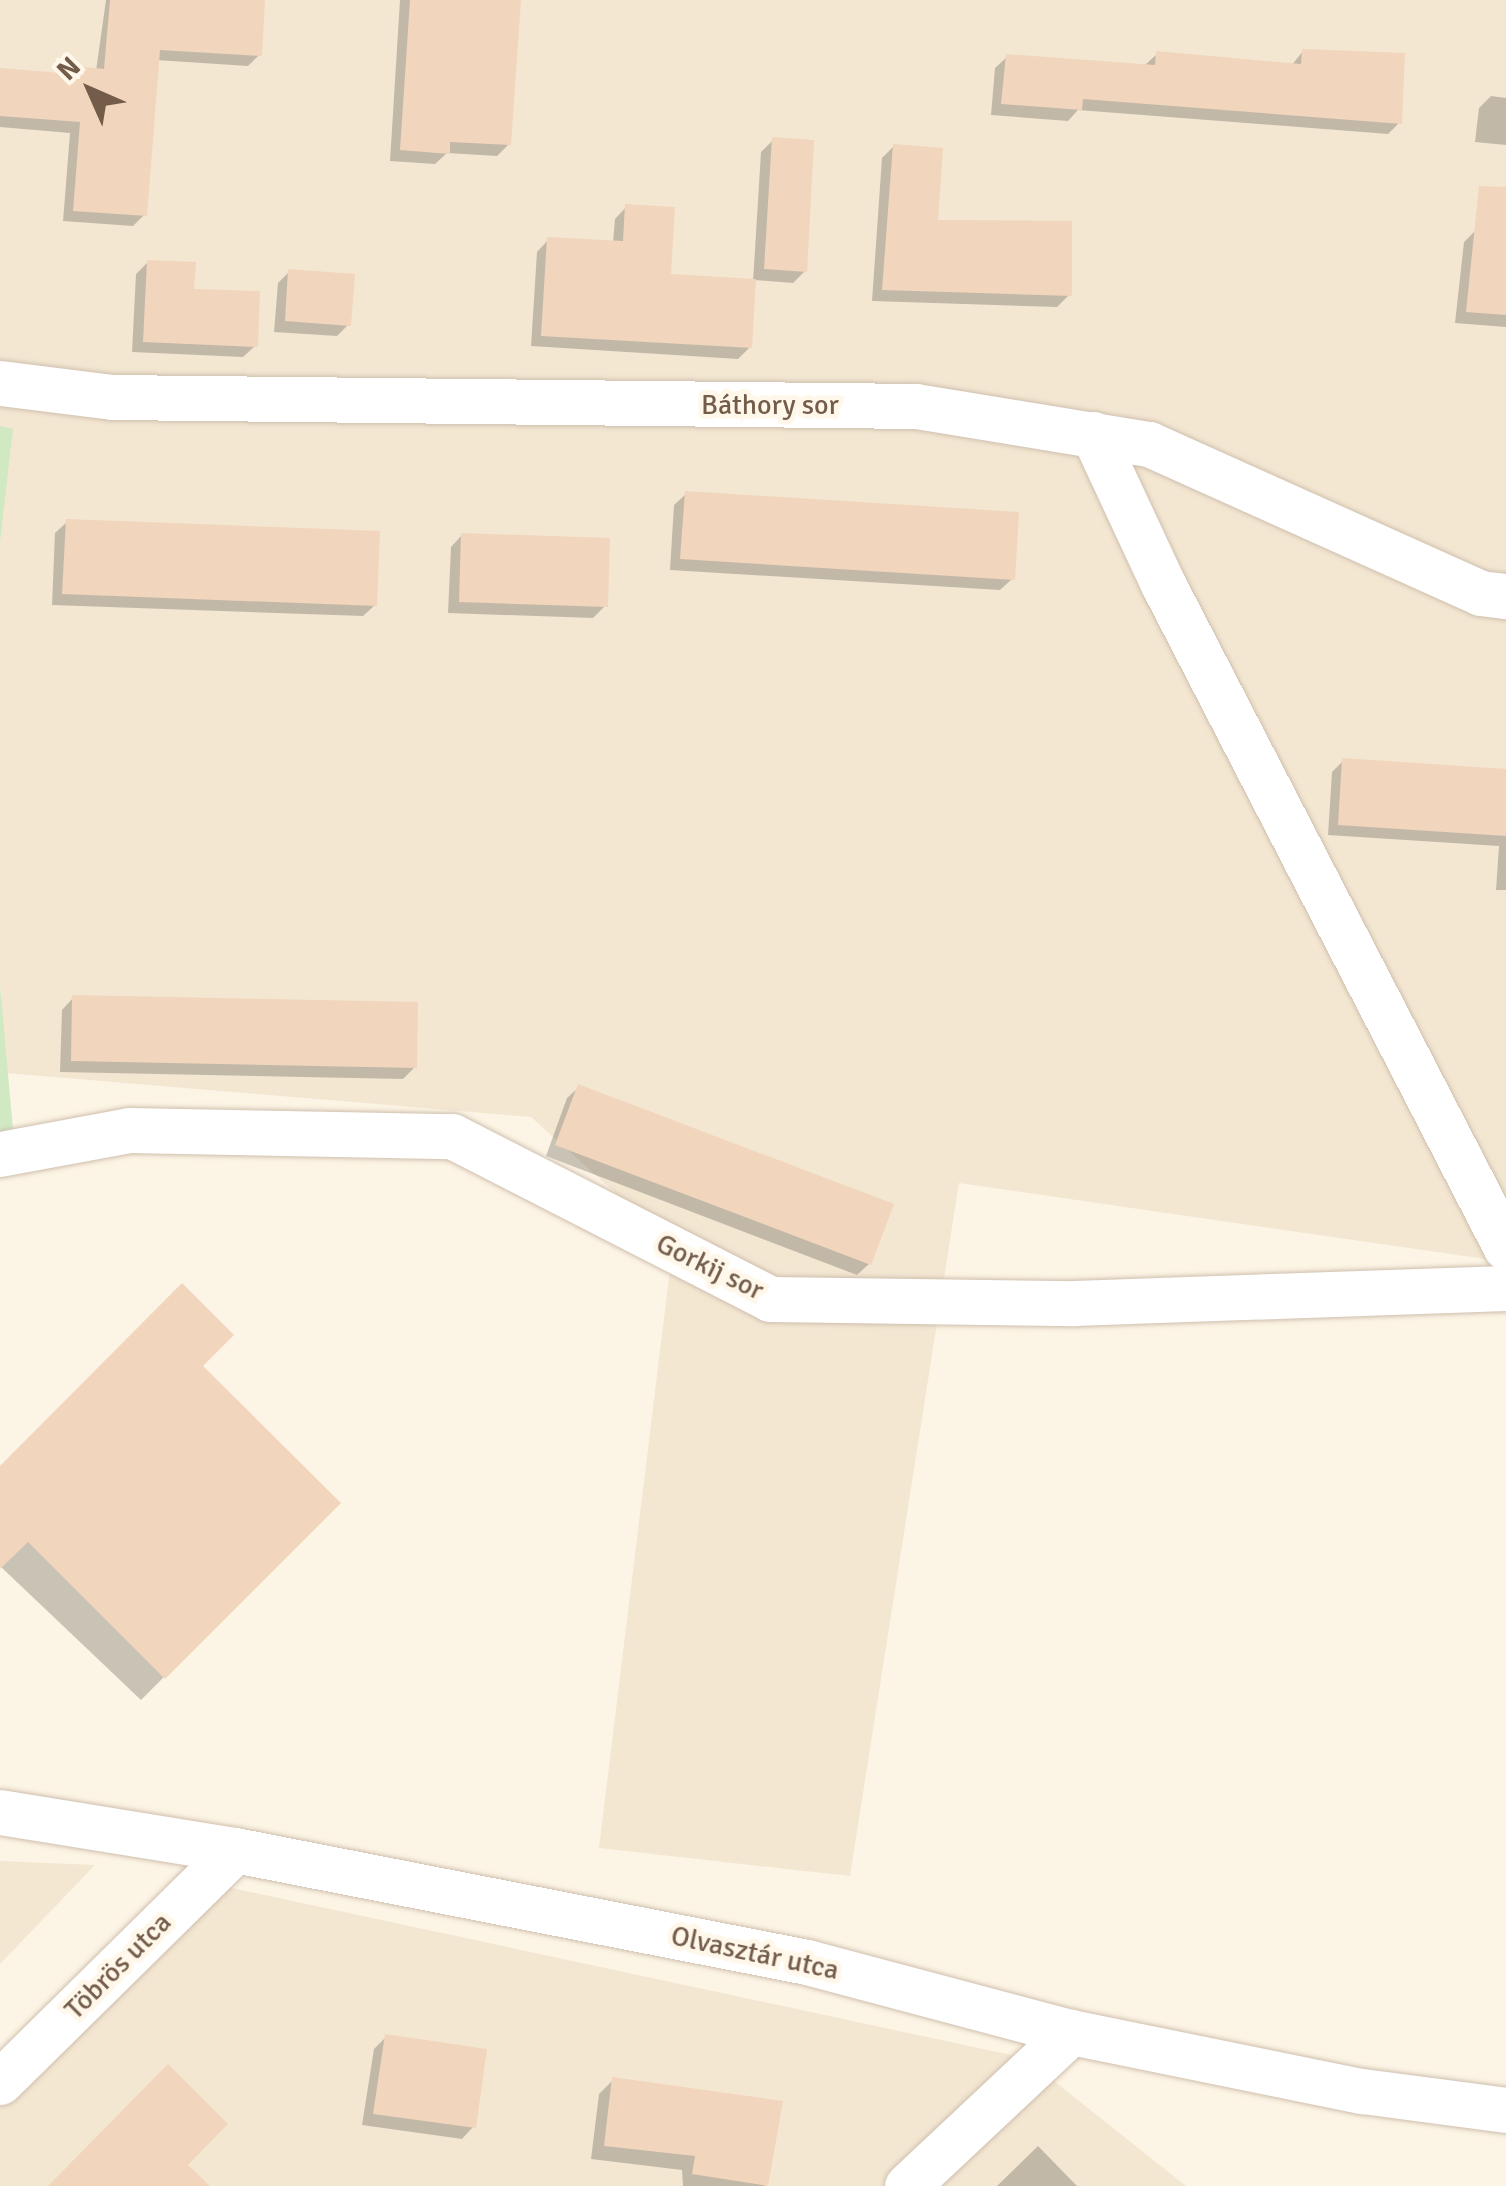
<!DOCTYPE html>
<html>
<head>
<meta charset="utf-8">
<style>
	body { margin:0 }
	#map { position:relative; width:1506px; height:2186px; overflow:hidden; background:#fcf4e4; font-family:Signika,sans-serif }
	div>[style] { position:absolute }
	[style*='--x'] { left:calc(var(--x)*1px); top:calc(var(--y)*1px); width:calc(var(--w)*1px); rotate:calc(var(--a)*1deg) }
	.residential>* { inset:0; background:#f3e7d2 }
	.green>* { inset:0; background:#d0e9c3 }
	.shadow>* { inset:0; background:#0003 }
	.building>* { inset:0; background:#f1d5bc }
	.roads { filter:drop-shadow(0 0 2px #cfbfae) drop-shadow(0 0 2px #cfbfae) }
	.street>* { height:45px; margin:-22.5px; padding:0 22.5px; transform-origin:22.5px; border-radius:22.5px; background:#fff }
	span { translate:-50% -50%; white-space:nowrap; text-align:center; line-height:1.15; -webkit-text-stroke:10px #fff8ea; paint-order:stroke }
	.street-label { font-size:28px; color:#745c4a }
	.north { position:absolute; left:40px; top:40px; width:100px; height:100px; -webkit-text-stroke:8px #fff8ea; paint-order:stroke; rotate:315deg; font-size:28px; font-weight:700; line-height:40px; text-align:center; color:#745c4a }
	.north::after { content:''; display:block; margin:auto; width:35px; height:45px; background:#745c4a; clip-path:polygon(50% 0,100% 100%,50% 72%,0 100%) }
</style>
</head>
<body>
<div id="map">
	<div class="residential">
		<div style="clip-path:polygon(0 0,1506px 0,1506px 1262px,959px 1183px,850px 1876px,599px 1848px,673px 1245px,531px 1117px,6px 1073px,0 985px)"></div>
		<div style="clip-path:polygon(0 1861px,95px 1865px,0 1964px)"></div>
		<div style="clip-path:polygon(204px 1882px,1025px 2058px,1186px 2186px,0 2186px,0 2083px)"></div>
	</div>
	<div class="green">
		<div style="clip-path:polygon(0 426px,13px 429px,0 542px)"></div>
		<div style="clip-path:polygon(0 985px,15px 1152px,0 1154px)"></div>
	</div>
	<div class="shadow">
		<div style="clip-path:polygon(106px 0,263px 0,259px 55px,248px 66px,156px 60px,144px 215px,133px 226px,63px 221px,70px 133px,0 127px,0 71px,78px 77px,96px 71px)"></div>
		<div style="clip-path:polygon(400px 0,518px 0,509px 144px,497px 156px,447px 153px,435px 164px,390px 161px)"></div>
		<div style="clip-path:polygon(1303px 51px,1399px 123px,1388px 134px,1078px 110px,1068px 121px,991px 115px,995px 68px,1007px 57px,1145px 65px,1157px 54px,1291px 66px)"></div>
		<div style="clip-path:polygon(1491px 96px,1506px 98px,1506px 145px,1475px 142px,1479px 108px)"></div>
		<div style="clip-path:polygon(773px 140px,805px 271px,793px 283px,754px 280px,750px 347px,738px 359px,531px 346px,537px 252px,548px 240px,613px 243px,615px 219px,626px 207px,668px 276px,753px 282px,761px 152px)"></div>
		<div style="clip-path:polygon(894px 146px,935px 222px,1069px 295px,1057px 307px,872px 301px,882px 158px)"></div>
		<div style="clip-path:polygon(1476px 230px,1506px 232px,1506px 327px,1455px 323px,1464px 242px)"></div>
		<div style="clip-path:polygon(148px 262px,191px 291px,255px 346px,243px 357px,132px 352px,136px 274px)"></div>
		<div style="clip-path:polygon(289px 272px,349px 324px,337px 336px,274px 332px,278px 283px)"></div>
		<div style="clip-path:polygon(686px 494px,1012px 579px,1000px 590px,670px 570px,674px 505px)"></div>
		<div style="clip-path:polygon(67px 522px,375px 605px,363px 616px,52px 605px,55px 533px)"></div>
		<div style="clip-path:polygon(462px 535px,605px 606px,593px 618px,448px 613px,451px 547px)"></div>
		<div style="clip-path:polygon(1343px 761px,1506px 771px,1506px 890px,1496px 890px,1499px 846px,1328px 835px,1332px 772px)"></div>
		<div style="clip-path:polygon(73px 998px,415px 1067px,403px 1079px,60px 1072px,62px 1010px)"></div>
		<div style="clip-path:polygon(579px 1087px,869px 1264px,857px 1275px,546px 1156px,567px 1098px)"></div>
		<div style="clip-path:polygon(200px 1366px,337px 1503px,141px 1700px,0 1566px,0 1469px)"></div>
		<div style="clip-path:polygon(386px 2037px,473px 2127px,462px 2139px,362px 2125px,374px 2049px)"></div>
		<div style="clip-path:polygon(613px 2080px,780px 2103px,765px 2186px,683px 2186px,682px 2170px,591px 2159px,599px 2094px)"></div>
		<div style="clip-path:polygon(1038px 2146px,1077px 2186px,997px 2186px)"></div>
	</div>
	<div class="building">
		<div style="clip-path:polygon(110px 0,265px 0,262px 56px,160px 50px,147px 216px,73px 211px,80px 122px,0 116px,0 68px,84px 75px,84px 67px,104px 69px)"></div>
		<div style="clip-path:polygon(410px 0,521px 0,511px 145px,450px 142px,450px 154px,400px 150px)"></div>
		<div style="clip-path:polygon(1302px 49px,1405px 53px,1402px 124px,1083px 99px,1082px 110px,1001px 104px,1006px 54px,1155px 65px,1156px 51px,1301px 64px)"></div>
		<div style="clip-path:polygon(772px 137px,814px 140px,807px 272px,764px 269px)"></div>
		<div style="clip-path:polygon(893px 144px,943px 148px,938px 220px,1072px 221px,1072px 296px,882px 290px)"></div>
		<div style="clip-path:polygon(1479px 186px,1506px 187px,1506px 315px,1466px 312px)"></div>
		<div style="clip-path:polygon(625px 204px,675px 207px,671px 274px,756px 279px,752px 348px,541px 336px,547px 237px,623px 241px)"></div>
		<div style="clip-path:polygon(147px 260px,196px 262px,194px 289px,260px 291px,258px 347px,143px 342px)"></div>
		<div style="clip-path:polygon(288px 269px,355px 274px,351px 326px,285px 321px)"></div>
		<div style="clip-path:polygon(685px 491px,1019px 512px,1015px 580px,680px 559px)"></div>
		<div style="clip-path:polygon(66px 519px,380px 531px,377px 606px,62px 594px)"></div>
		<div style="clip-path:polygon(461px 533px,610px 538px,608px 607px,459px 602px)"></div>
		<div style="clip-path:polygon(1342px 758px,1506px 769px,1506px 836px,1338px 825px)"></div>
		<div style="clip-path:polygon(72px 995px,418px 1002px,417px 1068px,71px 1061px)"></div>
		<div style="clip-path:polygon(578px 1084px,894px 1204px,871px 1265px,555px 1145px)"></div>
		<div style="clip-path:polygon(182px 1283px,234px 1335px,203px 1366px,341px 1503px,165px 1679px,28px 1542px,0 1569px,0 1466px)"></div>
		<div style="clip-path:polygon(385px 2034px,487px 2049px,476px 2128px,373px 2114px)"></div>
		<div style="clip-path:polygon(168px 2064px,228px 2124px,188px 2165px,210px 2186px,48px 2186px)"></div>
		<div style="clip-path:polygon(612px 2077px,783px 2101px,768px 2186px,692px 2174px,695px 2156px,604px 2146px)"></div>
	</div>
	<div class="roads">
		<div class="street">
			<div style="--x:0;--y:383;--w:113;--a:7.1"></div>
			<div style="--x:112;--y:397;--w:804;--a:0.64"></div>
			<div style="--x:916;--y:406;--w:236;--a:9.3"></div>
			<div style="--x:1149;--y:444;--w:363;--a:24.2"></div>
			<div style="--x:1480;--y:593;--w:26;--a:7"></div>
			<div style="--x:1093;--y:434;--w:166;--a:65"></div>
			<div style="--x:1163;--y:584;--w:747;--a:62.68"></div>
			<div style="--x:0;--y:1154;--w:131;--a:-10.5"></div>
			<div style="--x:129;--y:1130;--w:323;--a:1.1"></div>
			<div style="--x:452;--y:1136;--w:357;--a:27.1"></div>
			<div style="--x:770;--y:1299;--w:304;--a:0.8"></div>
			<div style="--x:1074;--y:1303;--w:432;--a:-2"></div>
			<div style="--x:0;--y:1812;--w:238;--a:9.2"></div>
			<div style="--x:235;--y:1850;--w:583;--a:11.08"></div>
			<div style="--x:807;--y:1962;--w:273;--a:14.9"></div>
			<div style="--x:1071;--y:2032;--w:297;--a:11.5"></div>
			<div style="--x:1362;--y:2091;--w:145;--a:7.5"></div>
			<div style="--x:0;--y:2082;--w:330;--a:-44.6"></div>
			<div style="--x:907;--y:2186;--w:225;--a:-43.2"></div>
		</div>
	</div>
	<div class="street-label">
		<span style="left:770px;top:405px">Báthory sor</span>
		<span style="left:710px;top:1267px;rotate:26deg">Gorkij sor</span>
		<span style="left:755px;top:1953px;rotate:12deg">Olvasztár utca</span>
		<span style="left:118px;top:1966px;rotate:-45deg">Töbrös utca</span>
	</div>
	<div class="north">N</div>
</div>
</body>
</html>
